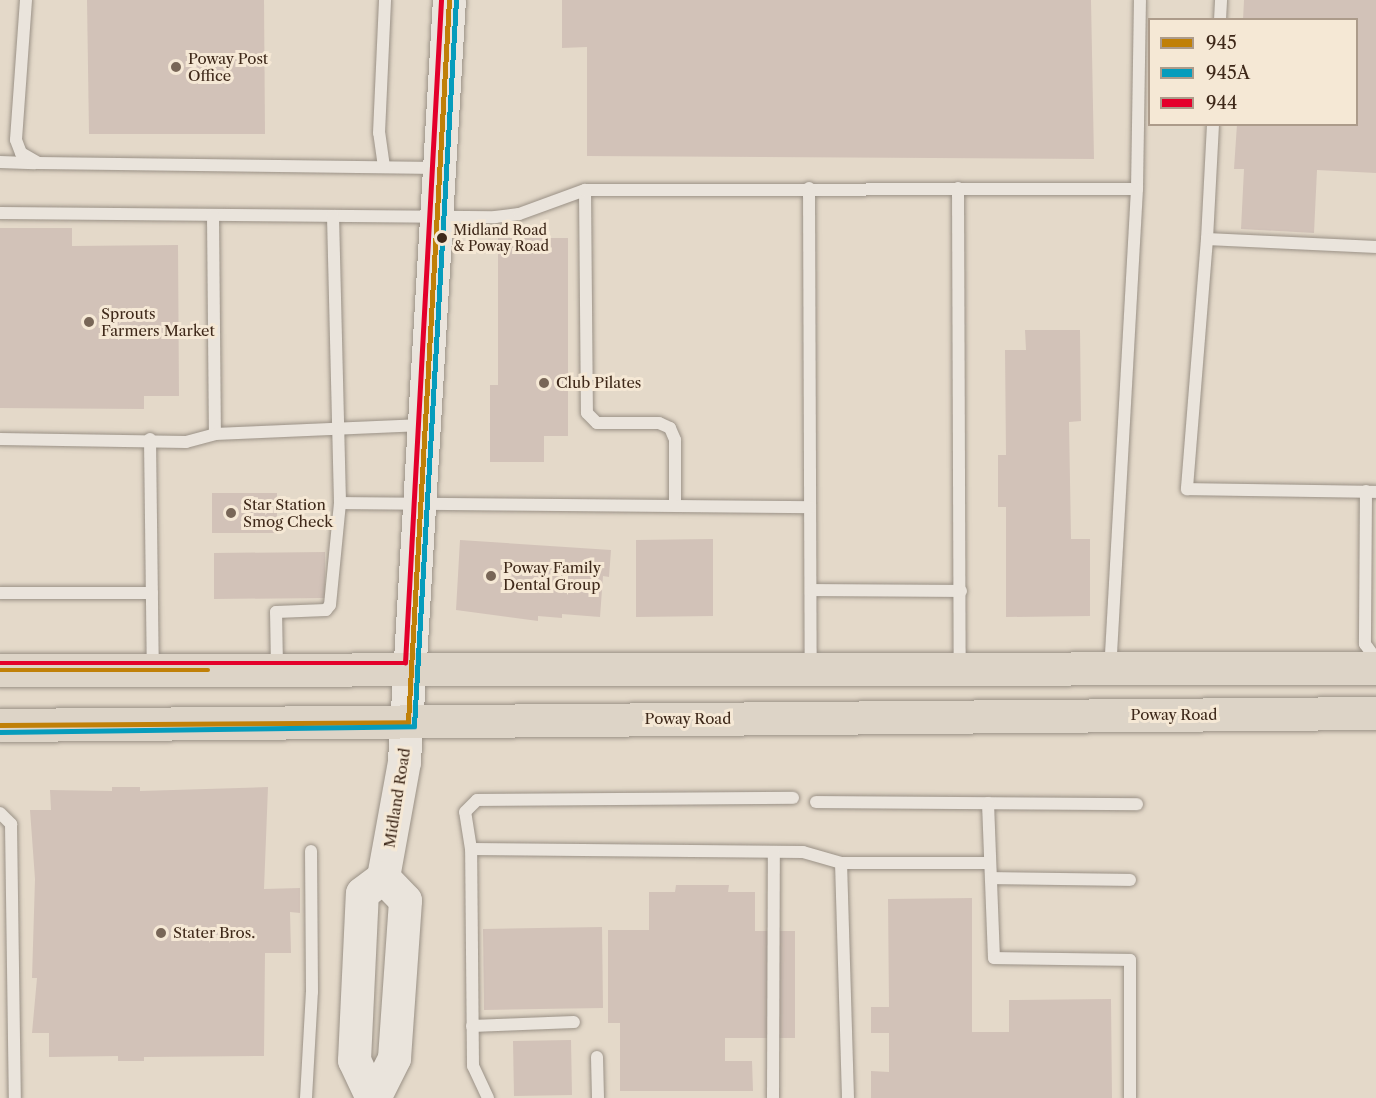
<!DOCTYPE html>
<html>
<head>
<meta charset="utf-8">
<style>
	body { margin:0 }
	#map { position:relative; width:1376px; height:1098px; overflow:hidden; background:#e4d9c9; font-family:"Libre Caslon Text",serif }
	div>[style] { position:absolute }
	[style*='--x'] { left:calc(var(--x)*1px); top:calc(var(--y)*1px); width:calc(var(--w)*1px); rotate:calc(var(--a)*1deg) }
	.building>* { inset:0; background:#d2c2b8 }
	.roads { filter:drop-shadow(0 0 2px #9a9186) drop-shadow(0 0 2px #9a9186) }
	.lane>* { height:12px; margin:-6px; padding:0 6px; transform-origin:6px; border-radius:6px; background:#eae4dc }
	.secondary>* { height:33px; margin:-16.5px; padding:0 16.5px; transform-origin:16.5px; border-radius:16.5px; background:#eae4dc }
	.primary>* { height:33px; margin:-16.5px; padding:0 16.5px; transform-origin:16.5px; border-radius:16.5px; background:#ddd4c7 }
	.bus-1>* { height:4.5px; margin:-2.25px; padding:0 2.25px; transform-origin:2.25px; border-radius:2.25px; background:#c08008 }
	.bus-2>* { height:4.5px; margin:-2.25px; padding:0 2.25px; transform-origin:2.25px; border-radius:2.25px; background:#069cbc }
	.bus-3>* { height:4.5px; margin:-2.25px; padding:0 2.25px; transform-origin:2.25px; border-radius:2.25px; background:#e4002b }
	.dots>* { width:16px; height:16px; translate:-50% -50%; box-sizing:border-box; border:3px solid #f5e8d5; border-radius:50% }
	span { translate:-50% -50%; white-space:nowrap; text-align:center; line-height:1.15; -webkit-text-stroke:6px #f5e8d5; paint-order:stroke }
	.bus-label { font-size:14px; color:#3e2819 }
	.left { translate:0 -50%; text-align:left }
	.poi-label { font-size:15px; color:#3e2819 }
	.street-label { font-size:15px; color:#3e2819 }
	.legend { position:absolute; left:1148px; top:18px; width:210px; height:108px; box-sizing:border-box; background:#f5e8d5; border:2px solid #ac9b8a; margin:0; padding:8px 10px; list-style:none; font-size:18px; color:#3e2819 }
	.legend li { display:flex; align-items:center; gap:12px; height:30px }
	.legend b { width:30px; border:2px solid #ac9b8a }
</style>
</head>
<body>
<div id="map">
	<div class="building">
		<div style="clip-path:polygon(87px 0,264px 0,265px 134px,89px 134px)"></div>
		<div style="clip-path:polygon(562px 0,1091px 0,1094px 159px,587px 156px,587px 47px,562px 48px)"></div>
		<div style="clip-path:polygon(1244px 0,1376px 0,1376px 173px,1317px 170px,1314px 233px,1241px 229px,1244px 169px,1234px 169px,1237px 124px,1356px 124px,1356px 20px,1243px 20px)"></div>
		<div style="clip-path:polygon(0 228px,72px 228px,72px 246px,178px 245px,179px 396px,144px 396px,144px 409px,0 408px)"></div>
		<div style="clip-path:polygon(498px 238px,568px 238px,568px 436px,544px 436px,544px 462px,490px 462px,490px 385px,498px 385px)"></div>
		<div style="clip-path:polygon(1025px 330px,1080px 330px,1081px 421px,1069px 422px,1071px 539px,1090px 539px,1090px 616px,1006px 617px,1006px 507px,998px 507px,998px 455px,1006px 455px,1005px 350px,1026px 350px)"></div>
		<div style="clip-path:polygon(212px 493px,277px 493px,277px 533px,212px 533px)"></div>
		<div style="clip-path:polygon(713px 539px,713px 616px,636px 617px,636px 540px)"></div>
		<div style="clip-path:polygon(460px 540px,611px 550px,609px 577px,603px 576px,600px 617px,562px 614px,562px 618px,538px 616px,538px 621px,456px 610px)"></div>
		<div style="clip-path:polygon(325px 552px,325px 598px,214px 599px,214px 553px)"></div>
		<div style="clip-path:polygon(112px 787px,140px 787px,140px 791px,268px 787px,264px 889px,300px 888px,300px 913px,290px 912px,291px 953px,265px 953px,264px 1056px,144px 1057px,144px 1061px,118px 1061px,118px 1056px,49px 1057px,49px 1033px,32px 1033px,37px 978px,32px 978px,35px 879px,30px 810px,51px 810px,50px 790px,112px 791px)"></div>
		<div style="clip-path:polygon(676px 885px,729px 885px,728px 892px,755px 892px,755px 931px,795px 931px,795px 1038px,725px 1038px,725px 1061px,752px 1061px,753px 1091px,620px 1091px,620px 1023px,608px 1023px,608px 930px,649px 930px,649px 892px,675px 892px)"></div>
		<div style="clip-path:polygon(972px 898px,972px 1032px,1009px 1032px,1009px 1000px,1111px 999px,1112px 1098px,871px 1098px,871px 1071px,889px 1072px,889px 1033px,871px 1033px,871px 1007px,889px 1007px,888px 899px)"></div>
		<div style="clip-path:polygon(602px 927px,603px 1008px,484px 1010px,483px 929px)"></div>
		<div style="clip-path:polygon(571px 1040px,572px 1095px,514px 1096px,513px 1041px)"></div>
	</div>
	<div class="roads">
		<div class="lane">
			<div style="--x:26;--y:0;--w:140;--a:94.1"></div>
			<div style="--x:16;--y:140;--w:14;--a:69"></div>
			<div style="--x:21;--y:153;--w:20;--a:30"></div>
			<div style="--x:38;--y:163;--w:400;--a:0.7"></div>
			<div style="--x:1220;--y:20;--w:20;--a:-87"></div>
			<div style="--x:0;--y:162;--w:35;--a:2"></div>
			<div style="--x:384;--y:167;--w:34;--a:-98"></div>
			<div style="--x:379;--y:133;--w:133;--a:-87.4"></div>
			<div style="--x:809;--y:188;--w:479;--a:89.8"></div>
			<div style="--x:958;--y:188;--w:479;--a:89.8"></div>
			<div style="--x:1137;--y:189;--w:189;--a:-89.1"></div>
			<div style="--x:585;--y:190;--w:223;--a:89.5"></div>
			<div style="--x:587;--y:413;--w:14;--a:45"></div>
			<div style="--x:597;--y:423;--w:62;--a:0"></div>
			<div style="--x:659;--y:423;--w:12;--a:24"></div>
			<div style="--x:670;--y:428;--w:13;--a:67"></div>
			<div style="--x:675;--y:440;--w:65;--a:90"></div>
			<div style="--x:0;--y:213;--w:495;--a:0.5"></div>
			<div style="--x:495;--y:217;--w:24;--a:-7"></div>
			<div style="--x:519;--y:214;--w:70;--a:-20"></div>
			<div style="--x:585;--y:190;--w:552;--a:-0.1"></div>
			<div style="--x:1137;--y:189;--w:480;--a:93.2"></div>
			<div style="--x:213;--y:215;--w:219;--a:89.5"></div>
			<div style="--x:333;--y:216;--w:287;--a:88.6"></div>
			<div style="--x:1207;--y:239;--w:115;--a:-87"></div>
			<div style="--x:1376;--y:247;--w:169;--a:-177.3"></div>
			<div style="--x:1207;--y:239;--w:251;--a:94.6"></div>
			<div style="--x:1187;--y:489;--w:189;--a:0.9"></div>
			<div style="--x:0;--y:439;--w:186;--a:0.9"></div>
			<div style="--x:186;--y:442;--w:30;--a:-15"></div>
			<div style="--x:215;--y:434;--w:208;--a:-2.5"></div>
			<div style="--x:150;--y:439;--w:230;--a:89.3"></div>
			<div style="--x:1366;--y:491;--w:153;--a:90.4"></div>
			<div style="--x:1365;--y:644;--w:19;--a:54"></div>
			<div style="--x:811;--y:590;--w:150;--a:0.4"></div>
			<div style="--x:0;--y:593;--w:152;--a:0"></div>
			<div style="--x:277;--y:667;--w:55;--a:-91"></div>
			<div style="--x:276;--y:612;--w:50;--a:-2.3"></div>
			<div style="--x:326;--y:610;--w:6;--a:-51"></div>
			<div style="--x:330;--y:605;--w:102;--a:-84.4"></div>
			<div style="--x:340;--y:503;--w:470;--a:0.5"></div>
			<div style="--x:816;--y:802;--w:321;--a:0.4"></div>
			<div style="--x:988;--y:803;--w:155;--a:87.8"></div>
			<div style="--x:994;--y:958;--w:136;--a:0.8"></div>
			<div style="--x:1130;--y:960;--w:138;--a:90"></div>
			<div style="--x:0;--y:813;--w:16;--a:45"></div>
			<div style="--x:11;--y:824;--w:274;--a:89.2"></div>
			<div style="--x:471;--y:849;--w:37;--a:-99"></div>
			<div style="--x:465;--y:812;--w:17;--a:-45"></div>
			<div style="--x:477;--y:800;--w:316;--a:-0.4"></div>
			<div style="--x:991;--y:878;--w:139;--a:0.8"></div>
			<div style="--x:472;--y:1026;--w:102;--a:-2.2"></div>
			<div style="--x:597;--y:1057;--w:41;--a:88.6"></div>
			<div style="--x:306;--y:1098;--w:106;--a:-86.8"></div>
			<div style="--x:312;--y:992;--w:141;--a:-90.4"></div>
			<div style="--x:488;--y:1098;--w:35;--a:-115"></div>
			<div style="--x:473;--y:1066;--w:217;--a:-90.5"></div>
			<div style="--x:471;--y:849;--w:332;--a:0.5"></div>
			<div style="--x:803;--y:852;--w:40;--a:16"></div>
			<div style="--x:773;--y:1098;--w:246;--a:-89.8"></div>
			<div style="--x:848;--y:1098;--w:235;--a:-91.7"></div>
			<div style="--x:841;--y:863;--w:149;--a:0"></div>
		</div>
		<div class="secondary">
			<div style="--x:372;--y:1098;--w:42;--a:-115.3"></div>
			<div style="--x:354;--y:1060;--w:167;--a:-87.3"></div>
			<div style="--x:362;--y:893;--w:26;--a:-37"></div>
			<div style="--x:383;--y:877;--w:118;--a:-79.7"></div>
			<div style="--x:404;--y:761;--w:762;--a:-86.62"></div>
			<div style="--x:374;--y:1098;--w:45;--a:-63.4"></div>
			<div style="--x:394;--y:1058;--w:158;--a:-86"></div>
			<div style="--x:405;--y:900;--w:32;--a:-134"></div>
		</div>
		<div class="primary">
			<div style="--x:0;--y:670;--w:1376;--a:-0.08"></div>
			<div style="--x:0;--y:725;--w:1376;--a:-0.5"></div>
		</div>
	</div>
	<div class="bus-1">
		<div style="--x:0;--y:670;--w:208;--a:0"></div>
		<div style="--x:0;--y:725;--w:408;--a:-0.4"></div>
		<div style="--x:408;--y:722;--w:723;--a:-86.75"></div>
	</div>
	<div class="bus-2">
		<div style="--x:0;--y:732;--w:414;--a:-0.8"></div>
		<div style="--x:414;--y:726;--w:727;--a:-86.69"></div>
	</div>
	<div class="bus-3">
		<div style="--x:0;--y:663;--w:405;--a:0"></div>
		<div style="--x:405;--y:663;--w:664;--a:-86.89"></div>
	</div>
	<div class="dots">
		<div style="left:176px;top:67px;background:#786657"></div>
		<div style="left:442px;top:238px;background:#3e2819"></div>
		<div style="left:89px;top:322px;background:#786657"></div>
		<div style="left:544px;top:383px;background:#786657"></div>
		<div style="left:231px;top:513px;background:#786657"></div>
		<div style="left:491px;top:576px;background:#786657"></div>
		<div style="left:161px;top:933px;background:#786657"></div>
	</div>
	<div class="bus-label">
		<span class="left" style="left:453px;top:238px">Midland Road<br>&amp; Poway Road</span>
	</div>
	<div class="poi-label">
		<span class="left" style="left:188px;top:67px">Poway Post<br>Office</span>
		<span class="left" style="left:101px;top:322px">Sprouts<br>Farmers Market</span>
		<span class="left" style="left:556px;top:383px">Club Pilates</span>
		<span class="left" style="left:243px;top:513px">Star Station<br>Smog Check</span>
		<span class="left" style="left:503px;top:576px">Poway Family<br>Dental Group</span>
		<span class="left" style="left:173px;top:933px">Stater Bros.</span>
	</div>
	<div class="street-label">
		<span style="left:1174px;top:715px">Poway Road</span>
		<span style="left:688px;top:719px">Poway Road</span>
		<span style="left:397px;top:798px;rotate:-81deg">Midland Road</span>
	</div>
	<ul class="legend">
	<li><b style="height:8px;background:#c08008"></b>945</li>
	<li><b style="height:8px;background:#069cbc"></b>945A</li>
	<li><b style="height:8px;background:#e4002b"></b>944</li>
	</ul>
</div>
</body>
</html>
